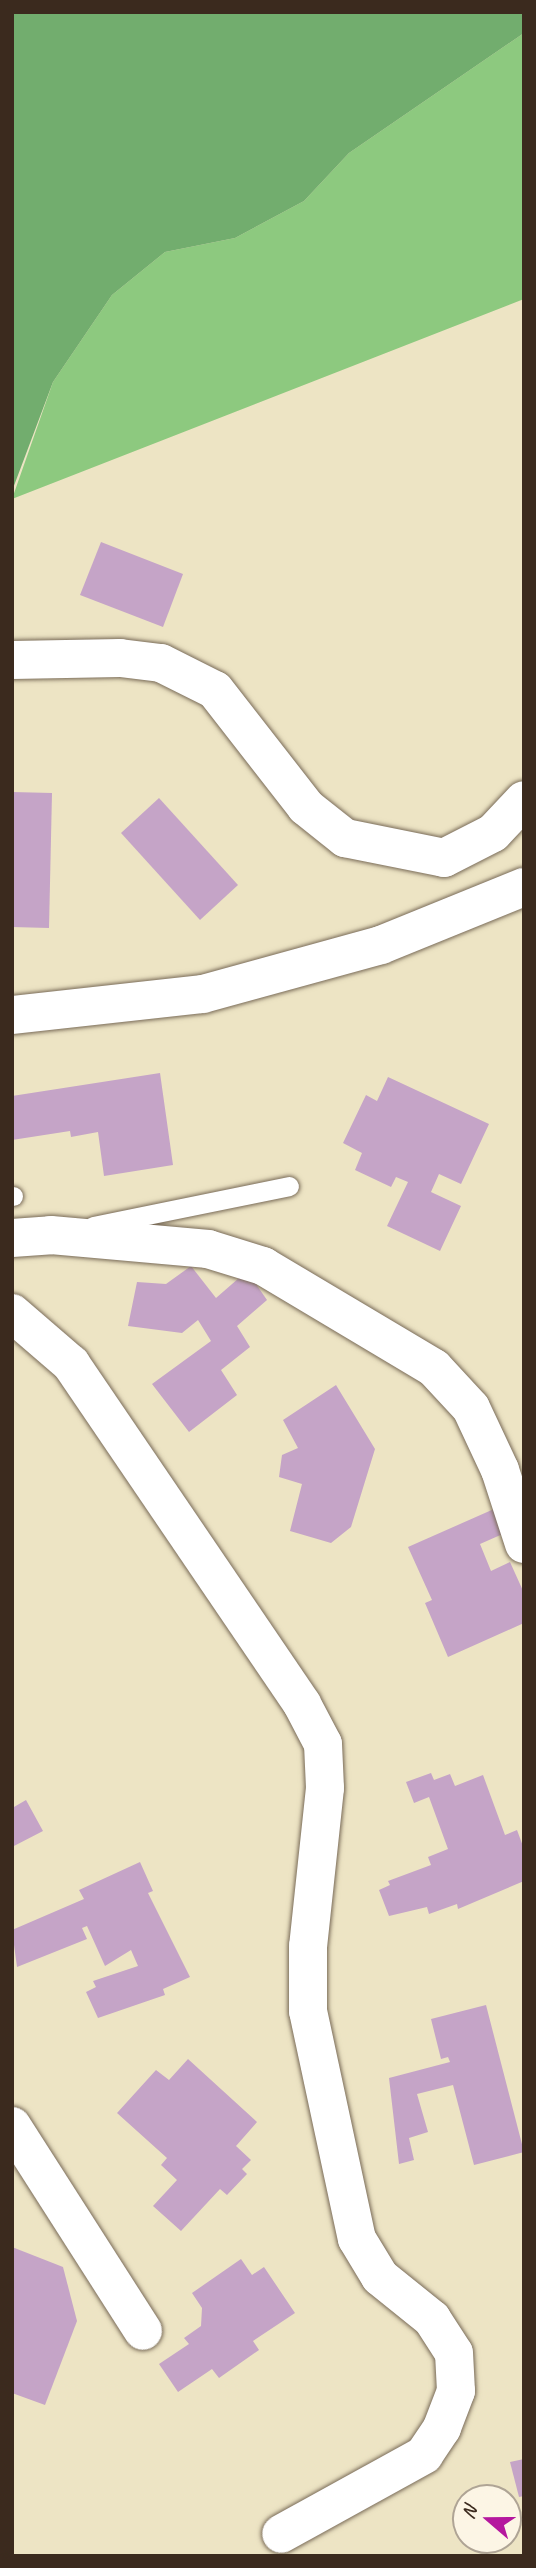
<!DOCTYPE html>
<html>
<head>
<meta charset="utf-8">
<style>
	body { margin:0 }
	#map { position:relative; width:536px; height:2568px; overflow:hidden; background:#ede4c4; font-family:Caveat,sans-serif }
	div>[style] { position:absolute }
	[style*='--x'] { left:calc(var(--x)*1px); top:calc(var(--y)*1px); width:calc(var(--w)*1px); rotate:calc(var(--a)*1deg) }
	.green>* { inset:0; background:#8dc97f }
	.forest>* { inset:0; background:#72ad6e }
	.building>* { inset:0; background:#c5a4c7 }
	.roads { filter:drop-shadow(0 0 2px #796b58) drop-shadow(0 0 2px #796b58) }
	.lane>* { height:19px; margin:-9.5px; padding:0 9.5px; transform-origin:9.5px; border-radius:9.5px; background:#fff }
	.street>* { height:38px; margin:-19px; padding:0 19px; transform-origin:19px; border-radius:19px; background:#fff }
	span { translate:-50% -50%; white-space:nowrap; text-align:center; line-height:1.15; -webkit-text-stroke:5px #fcf5e5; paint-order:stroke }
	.frame { position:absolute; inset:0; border:14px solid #3b2a1e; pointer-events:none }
	.north { position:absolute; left:452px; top:2484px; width:70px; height:70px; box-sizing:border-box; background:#fcf5e5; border:2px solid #afa495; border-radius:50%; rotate:290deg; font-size:19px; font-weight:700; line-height:28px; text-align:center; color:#3b2a1e }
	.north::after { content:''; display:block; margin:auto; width:24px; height:32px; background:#b5179e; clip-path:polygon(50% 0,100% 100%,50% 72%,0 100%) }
</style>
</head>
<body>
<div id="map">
	<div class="green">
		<div style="clip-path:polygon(524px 33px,524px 299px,12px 499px,53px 382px,112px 295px,165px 252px,235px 238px,304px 201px,349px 153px)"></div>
	</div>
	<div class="forest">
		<div style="clip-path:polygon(12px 12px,524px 12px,524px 33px,349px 153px,304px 201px,235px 238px,165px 252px,112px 295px,53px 382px,12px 491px)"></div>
	</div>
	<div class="building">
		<div style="clip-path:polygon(101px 542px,183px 574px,163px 627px,80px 595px)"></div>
		<div style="clip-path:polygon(12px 792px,52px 793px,49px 928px,12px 927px)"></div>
		<div style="clip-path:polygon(159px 798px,238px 885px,200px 920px,121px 833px)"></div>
		<div style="clip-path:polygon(160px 1073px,173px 1165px,104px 1176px,98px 1132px,71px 1137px,70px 1131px,12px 1140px,12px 1096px)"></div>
		<div style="clip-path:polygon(388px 1077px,489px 1124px,461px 1184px,439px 1174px,431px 1192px,461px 1206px,440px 1251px,387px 1226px,408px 1182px,396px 1177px,391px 1187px,355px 1170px,362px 1153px,343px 1143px,366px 1095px,377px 1101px)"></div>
		<div style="clip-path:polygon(191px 1266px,216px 1298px,247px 1271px,267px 1300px,237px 1326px,250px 1347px,221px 1370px,237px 1395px,189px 1432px,152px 1384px,211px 1341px,198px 1320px,182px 1333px,128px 1326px,137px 1282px,166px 1284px)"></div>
		<div style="clip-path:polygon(336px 1385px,375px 1449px,351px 1527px,331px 1543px,290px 1531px,302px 1484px,279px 1477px,282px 1455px,298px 1448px,283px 1420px)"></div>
		<div style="clip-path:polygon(494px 1509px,505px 1533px,480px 1544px,491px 1571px,510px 1562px,524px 1593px,524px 1623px,448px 1657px,425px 1603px,432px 1600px,408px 1547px)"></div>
		<div style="clip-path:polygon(431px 1773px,434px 1780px,450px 1774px,455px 1786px,483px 1775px,505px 1835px,517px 1830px,524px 1849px,524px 1881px,458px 1909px,457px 1904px,429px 1914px,427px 1907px,389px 1916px,379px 1890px,390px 1885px,388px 1881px,431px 1865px,428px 1857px,448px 1849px,429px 1797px,414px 1803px,406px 1782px)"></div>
		<div style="clip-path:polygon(26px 1800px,43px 1831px,12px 1847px,12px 1803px,14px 1807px)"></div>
		<div style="clip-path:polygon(140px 1862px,153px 1891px,148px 1893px,190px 1977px,163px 1989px,165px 1995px,98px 2018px,86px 1992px,96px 1987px,93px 1981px,138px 1966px,131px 1950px,105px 1966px,87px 1926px,82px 1928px,87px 1939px,17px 1967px,12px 1930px,84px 1899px,79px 1890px)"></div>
		<div style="clip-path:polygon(486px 2005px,524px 2152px,474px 2165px,453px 2085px,417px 2094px,428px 2132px,409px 2138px,414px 2160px,399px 2164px,389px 2078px,450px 2062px,448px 2057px,441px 2059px,431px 2019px)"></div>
		<div style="clip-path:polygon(188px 2059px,257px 2122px,236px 2146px,251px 2160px,242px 2169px,247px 2174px,227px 2195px,220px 2189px,181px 2231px,153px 2206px,177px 2180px,161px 2165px,167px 2158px,117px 2113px,156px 2070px,169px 2080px)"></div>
		<div style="clip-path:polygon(12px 2247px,63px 2267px,77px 2321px,45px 2405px,12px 2393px)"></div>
		<div style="clip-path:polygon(241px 2259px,252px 2275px,264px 2267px,295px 2313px,253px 2341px,259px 2350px,219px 2378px,212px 2369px,178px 2392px,159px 2364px,189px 2344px,184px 2338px,201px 2326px,202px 2308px,192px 2293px)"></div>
		<div style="clip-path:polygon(524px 2459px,524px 2496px,519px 2497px,510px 2462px)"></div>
	</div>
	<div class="roads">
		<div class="lane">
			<div style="--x:12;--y:1196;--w:1;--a:0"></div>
			<div style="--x:93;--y:1226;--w:200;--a:-11.5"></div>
		</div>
		<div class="street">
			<div style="--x:12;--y:660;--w:108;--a:-1.1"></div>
			<div style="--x:120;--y:658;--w:41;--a:7"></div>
			<div style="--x:161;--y:663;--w:60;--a:26.6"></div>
			<div style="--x:215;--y:690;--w:148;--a:52.1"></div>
			<div style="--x:306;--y:807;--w:50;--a:38.5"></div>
			<div style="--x:345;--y:838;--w:101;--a:11.4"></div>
			<div style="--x:444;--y:858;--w:55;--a:-27"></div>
			<div style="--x:493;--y:833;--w:45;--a:-46.8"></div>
			<div style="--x:12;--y:1015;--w:192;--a:-6.3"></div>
			<div style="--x:203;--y:994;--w:185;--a:-15.4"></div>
			<div style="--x:381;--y:945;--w:154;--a:-22.1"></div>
			<div style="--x:12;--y:1238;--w:39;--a:-4"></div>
			<div style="--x:51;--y:1235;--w:158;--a:5.1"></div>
			<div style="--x:208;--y:1249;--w:58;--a:17.2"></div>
			<div style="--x:263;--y:1266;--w:199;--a:30.8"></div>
			<div style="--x:434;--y:1368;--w:54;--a:47.2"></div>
			<div style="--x:471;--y:1408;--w:68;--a:64.9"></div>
			<div style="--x:500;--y:1470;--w:78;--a:72"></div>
			<div style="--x:12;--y:1313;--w:78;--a:40.8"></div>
			<div style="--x:71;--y:1364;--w:411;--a:55.8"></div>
			<div style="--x:302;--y:1704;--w:45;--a:62.3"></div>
			<div style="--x:323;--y:1744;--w:44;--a:87.4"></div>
			<div style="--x:325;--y:1788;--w:159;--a:96.1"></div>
			<div style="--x:308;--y:1946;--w:65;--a:90"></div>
			<div style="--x:308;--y:2011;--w:233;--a:77.9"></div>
			<div style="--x:357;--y:2239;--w:44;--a:58.8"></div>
			<div style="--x:380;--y:2277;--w:67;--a:38.9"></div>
			<div style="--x:432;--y:2319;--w:40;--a:57.1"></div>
			<div style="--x:454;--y:2353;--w:38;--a:87"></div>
			<div style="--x:456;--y:2391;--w:40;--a:111"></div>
			<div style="--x:442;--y:2428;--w:32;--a:124"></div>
			<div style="--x:424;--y:2455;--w:163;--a:151.1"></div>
			<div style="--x:12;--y:2126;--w:243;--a:57.4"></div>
		</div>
	</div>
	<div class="frame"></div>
	<div class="north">N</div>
</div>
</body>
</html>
